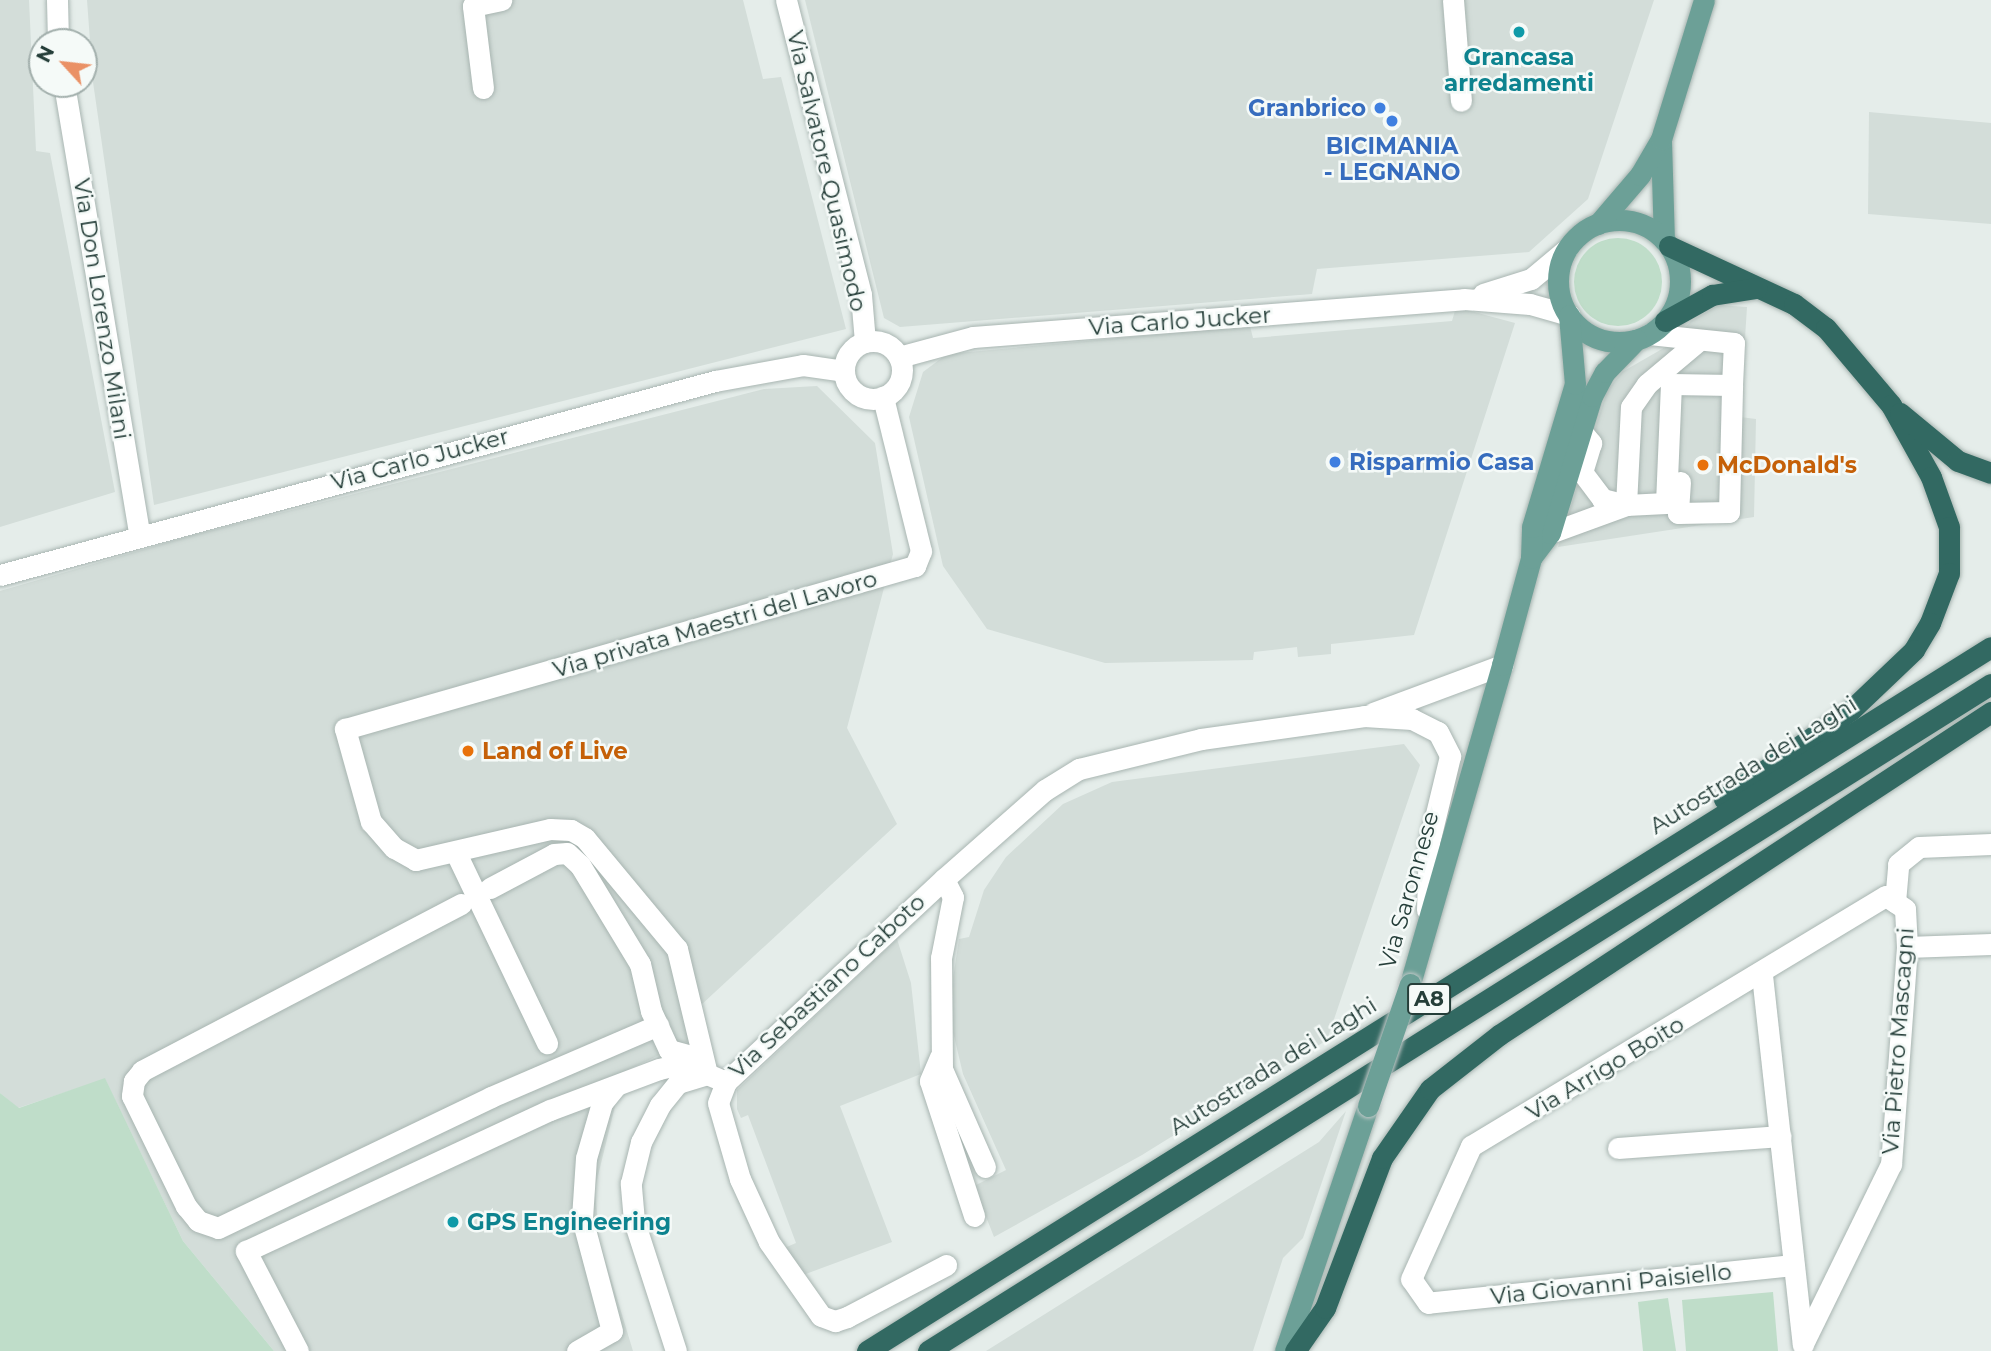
<!DOCTYPE html>
<html>
<head>
<meta charset="utf-8">
<style>
	body { margin:0 }
	#map { position:relative; width:1991px; height:1351px; overflow:hidden; background:#e5edea; font-family:Montserrat,sans-serif }
	div>[style] { position:absolute }
	[style*='--x'] { left:calc(var(--x)*1px); top:calc(var(--y)*1px); width:calc(var(--w)*1px); rotate:calc(var(--a)*1deg) }
	.built>* { inset:0; background:#d3ddd9 }
	.green>* { inset:0; background:#bfddc9 }
	.round { border-radius:50% }
	.roads { filter:drop-shadow(0 0 2px #a8b5b1) drop-shadow(0 0 2px #a8b5b1) }
	.minor>* { height:21px; margin:-10.5px; padding:0 10.5px; transform-origin:10.5px; border-radius:10.5px; background:#fff }
	.minor>.ring { margin:-10.5px; padding:0; box-sizing:content-box; background:none; border:21px solid #fff; border-radius:50% }
	.major>* { height:21px; margin:-10.5px; padding:0 10.5px; transform-origin:10.5px; border-radius:10.5px; background:#6ca097 }
	.major>.ring { margin:-10.5px; padding:0; box-sizing:content-box; background:none; border:21px solid #6ca097; border-radius:50% }
	.highway>* { height:21px; margin:-10.5px; padding:0 10.5px; transform-origin:10.5px; border-radius:10.5px; background:#326962 }
	.bridges { filter:drop-shadow(0 0 2px #c2c9c8) drop-shadow(0 0 2px #c2c9c8) }
	.major-bridge>* { height:21px; margin:-10.5px; padding:0 10.5px; transform-origin:10.5px; border-radius:10.5px; background:#6ca097 }
	.dots>* { width:19px; height:19px; translate:-50% -50%; box-sizing:border-box; border:4px solid #f5faf8; border-radius:50% }
	span { translate:-50% -50%; white-space:nowrap; text-align:center; line-height:1.15; -webkit-text-stroke:5px #f5faf8; paint-order:stroke }
	.shield-label span { padding:2px 5px; background:#f5faf8; border:2px solid; border-radius:5px; -webkit-text-stroke-width:0 }
	.shield-label { font-size:21px; color:#253e39; font-weight:700 }
	.culture-label { font-size:23px; color:#0d838f; font-weight:700 }
	.left { translate:0 -50%; text-align:left }
	.shop-label { font-size:23px; color:#366cbe; font-weight:700 }
	.right { translate:-100% -50%; text-align:right }
	.street-label { font-size:23px; color:#253e39 }
	.food-label { font-size:23px; color:#c56008; font-weight:700 }
	.north { position:absolute; left:28px; top:28px; width:70px; height:70px; box-sizing:border-box; background:#f5faf8; border:2px solid #a2afac; border-radius:50%; rotate:297deg; font-size:19px; font-weight:700; line-height:28px; text-align:center; color:#253e39 }
	.north::after { content:''; display:block; margin:auto; width:24px; height:32px; background:#ea9166; clip-path:polygon(50% 0,100% 100%,50% 72%,0 100%) }
</style>
</head>
<body>
<div id="map">
	<div class="built">
		<div style="clip-path:polygon(0 0,29px 0,36px 151px,50px 153px,115px 492px,0 527px)"></div>
		<div style="clip-path:polygon(87px 0,743px 0,763px 79px,781px 77px,846px 329px,154px 505px,93px 82px)"></div>
		<div style="clip-path:polygon(805px 0,1654px 0,1588px 199px,1529px 252px,1317px 269px,1312px 294px,900px 327px,884px 318px)"></div>
		<div style="clip-path:polygon(1869px 112px,1991px 123px,1991px 224px,1868px 214px)"></div>
		<div style="clip-path:polygon(1718px 305px,1747px 307px,1740px 417px,1756px 419px,1754px 517px,1558px 547px,1607px 391px,1622px 372px,1669px 345px,1691px 321px)"></div>
		<div style="clip-path:polygon(1456px 307px,1515px 323px,1414px 635px,1331px 644px,1331px 654px,1298px 657px,1297px 647px,1254px 652px,1253px 660px,1105px 663px,987px 629px,943px 566px,909px 417px,923px 372px,947px 354px,1250px 326px,1253px 338px,1452px 321px)"></div>
		<div style="clip-path:polygon(817px 386px,875px 443px,893px 554px,847px 728px,897px 824px,701px 1005px,699px 1036px,615px 1076px,617px 1098px,595px 1188px,599px 1239px,633px 1351px,274px 1351px,183px 1241px,105px 1079px,18px 1108px,0 1093px,0 591px,190px 536px,764px 389px)"></div>
		<div style="clip-path:polygon(1404px 744px,1420px 765px,1327px 1040px,1142px 1155px,994px 1237px,974px 1186px,1006px 1170px,963px 1074px,953px 1032px,952px 985px,959px 939px,969px 937px,984px 890px,1006px 857px,1063px 804px,1112px 782px)"></div>
		<div style="clip-path:polygon(897px 939px,911px 983px,921px 1074px,840px 1106px,892px 1242px,803px 1275px,782px 1249px,796px 1243px,748px 1115px,741px 1118px,737px 1109px,737px 1090px)"></div>
		<div style="clip-path:polygon(1346px 1111px,1303px 1238px,1283px 1258px,1253px 1351px,986px 1351px,1319px 1142px)"></div>
	</div>
	<div class="green">
		<div class="round" style="left:1574px;top:238px;width:88px;height:88px"></div>
		<div style="clip-path:polygon(105px 1078px,183px 1241px,274px 1351px,0 1351px,0 1093px,19px 1108px)"></div>
		<div style="clip-path:polygon(1773px 1292px,1778px 1351px,1686px 1351px,1682px 1300px)"></div>
		<div style="clip-path:polygon(1668px 1298px,1676px 1351px,1643px 1351px,1638px 1302px)"></div>
	</div>
	<div class="roads">
		<div class="minor">
			<div style="--x:57;--y:0;--w:42;--a:88.6"></div>
			<div style="--x:786;--y:0;--w:304;--a:75.7"></div>
			<div style="--x:861;--y:295;--w:47;--a:85.1"></div>
			<div style="--x:1453;--y:0;--w:101;--a:85.5"></div>
			<div style="--x:64;--y:84;--w:456;--a:80.5"></div>
			<div style="--x:483;--y:88;--w:83;--a:-97"></div>
			<div style="--x:473;--y:6;--w:29;--a:-12"></div>
			<div style="--x:1483;--y:294;--w:50;--a:-17.4"></div>
			<div style="--x:1531;--y:279;--w:47;--a:-39.8"></div>
			<div class="ring" style="left:844px;top:341px;width:37px;height:37px"></div>
			<div style="--x:899;--y:357;--w:77;--a:-15.1"></div>
			<div style="--x:973;--y:337;--w:492;--a:-4.4"></div>
			<div style="--x:1464;--y:299;--w:66;--a:4.3"></div>
			<div style="--x:1530;--y:304;--w:41;--a:15.8"></div>
			<div style="--x:1581;--y:431;--w:16;--a:50"></div>
			<div style="--x:1591;--y:443;--w:30;--a:107"></div>
			<div style="--x:1582;--y:472;--w:34;--a:53"></div>
			<div style="--x:1602;--y:499;--w:25;--a:14"></div>
			<div style="--x:1626;--y:505;--w:40;--a:-2.9"></div>
			<div style="--x:1666;--y:503;--w:119;--a:-87.6"></div>
			<div style="--x:1671;--y:384;--w:61;--a:0.9"></div>
			<div style="--x:1732;--y:385;--w:42;--a:-87.3"></div>
			<div style="--x:1734;--y:343;--w:85;--a:-174"></div>
			<div style="--x:1680;--y:482;--w:31;--a:94"></div>
			<div style="--x:1678;--y:513;--w:51;--a:-1.1"></div>
			<div style="--x:1729;--y:512;--w:127;--a:-88.6"></div>
			<div style="--x:1626;--y:505;--w:98;--a:-87.1"></div>
			<div style="--x:1631;--y:407;--w:28;--a:-55"></div>
			<div style="--x:1647;--y:384;--w:65;--a:-40"></div>
			<div style="--x:1550;--y:533;--w:81;--a:-20.2"></div>
			<div style="--x:0;--y:575;--w:741;--a:-15.18"></div>
			<div style="--x:715;--y:381;--w:89;--a:-10.3"></div>
			<div style="--x:803;--y:365;--w:41;--a:8.3"></div>
			<div style="--x:1373;--y:713;--w:138;--a:-20.4"></div>
			<div style="--x:456;--y:853;--w:211;--a:64.4"></div>
			<div style="--x:490;--y:888;--w:72;--a:-28"></div>
			<div style="--x:554;--y:854;--w:13;--a:-4"></div>
			<div style="--x:567;--y:853;--w:18;--a:43"></div>
			<div style="--x:580;--y:865;--w:116;--a:58.8"></div>
			<div style="--x:640;--y:964;--w:48;--a:76.8"></div>
			<div style="--x:651;--y:1011;--w:43;--a:65.2"></div>
			<div style="--x:669;--y:1050;--w:31;--a:15"></div>
			<div style="--x:1895;--y:902;--w:38;--a:-85"></div>
			<div style="--x:1898;--y:864;--w:27;--a:-39"></div>
			<div style="--x:1919;--y:847;--w:72;--a:-2.4"></div>
			<div style="--x:461;--y:904;--w:360;--a:152.4"></div>
			<div style="--x:142;--y:1071;--w:13;--a:129"></div>
			<div style="--x:134;--y:1081;--w:15;--a:98"></div>
			<div style="--x:132;--y:1096;--w:123;--a:63.9"></div>
			<div style="--x:186;--y:1206;--w:19;--a:51"></div>
			<div style="--x:198;--y:1221;--w:21;--a:19"></div>
			<div style="--x:218;--y:1228;--w:303;--a:-25.6"></div>
			<div style="--x:491;--y:1097;--w:182;--a:-23.3"></div>
			<div style="--x:1907;--y:947;--w:84;--a:-2"></div>
			<div style="--x:1762;--y:975;--w:372;--a:83.7"></div>
			<div style="--x:940;--y:1057;--w:26;--a:113"></div>
			<div style="--x:930;--y:1081;--w:142;--a:71.9"></div>
			<div style="--x:707;--y:1074;--w:129;--a:-103.5"></div>
			<div style="--x:677;--y:949;--w:144;--a:-129.7"></div>
			<div style="--x:585;--y:838;--w:16;--a:-150"></div>
			<div style="--x:571;--y:830;--w:21;--a:-177"></div>
			<div style="--x:550;--y:829;--w:138;--a:167"></div>
			<div style="--x:416;--y:860;--w:25;--a:-151"></div>
			<div style="--x:394;--y:848;--w:35;--a:-131"></div>
			<div style="--x:371;--y:822;--w:97;--a:-105.6"></div>
			<div style="--x:345;--y:729;--w:593;--a:-15.96"></div>
			<div style="--x:915;--y:566;--w:16;--a:-68"></div>
			<div style="--x:921;--y:551;--w:159;--a:-103.9"></div>
			<div style="--x:726;--y:1082;--w:22;--a:111"></div>
			<div style="--x:718;--y:1103;--w:79;--a:73.9"></div>
			<div style="--x:740;--y:1179;--w:69;--a:65.3"></div>
			<div style="--x:769;--y:1242;--w:90;--a:54.9"></div>
			<div style="--x:821;--y:1316;--w:15;--a:20"></div>
			<div style="--x:835;--y:1321;--w:13;--a:-18"></div>
			<div style="--x:847;--y:1317;--w:112;--a:-27.7"></div>
			<div style="--x:1618;--y:1148;--w:163;--a:-4.2"></div>
			<div style="--x:985;--y:1167;--w:107;--a:-113.7"></div>
			<div style="--x:942;--y:1069;--w:111;--a:-90.5"></div>
			<div style="--x:941;--y:958;--w:62;--a:-78.9"></div>
			<div style="--x:953;--y:897;--w:20;--a:-117"></div>
			<div style="--x:944;--y:879;--w:135;--a:-41.4"></div>
			<div style="--x:1045;--y:790;--w:40;--a:-32"></div>
			<div style="--x:1079;--y:769;--w:126;--a:-13.8"></div>
			<div style="--x:1201;--y:739;--w:165;--a:-8"></div>
			<div style="--x:1364;--y:716;--w:48;--a:3.6"></div>
			<div style="--x:1412;--y:719;--w:29;--a:27"></div>
			<div style="--x:1438;--y:732;--w:27;--a:63"></div>
			<div style="--x:1450;--y:756;--w:89;--a:103.6"></div>
			<div style="--x:1429;--y:843;--w:67;--a:91.7"></div>
			<div style="--x:1793;--y:1265;--w:367;--a:174.1"></div>
			<div style="--x:1428;--y:1303;--w:29;--a:-125"></div>
			<div style="--x:1411;--y:1279;--w:146;--a:-65.7"></div>
			<div style="--x:1471;--y:1146;--w:484;--a:-31.1"></div>
			<div style="--x:1886;--y:896;--w:23;--a:34"></div>
			<div style="--x:1905;--y:909;--w:38;--a:87"></div>
			<div style="--x:1907;--y:947;--w:218;--a:94.2"></div>
			<div style="--x:1891;--y:1164;--w:200;--a:116.1"></div>
			<div style="--x:298;--y:1351;--w:113;--a:-117.5"></div>
			<div style="--x:246;--y:1251;--w:335;--a:-24.9"></div>
			<div style="--x:550;--y:1110;--w:116;--a:-20.6"></div>
			<div style="--x:659;--y:1069;--w:17;--a:-13"></div>
			<div style="--x:676;--y:1065;--w:32;--a:16"></div>
			<div style="--x:577;--y:1351;--w:40;--a:-29.7"></div>
			<div style="--x:612;--y:1331;--w:117;--a:-104.9"></div>
			<div style="--x:582;--y:1218;--w:60;--a:-86.2"></div>
			<div style="--x:586;--y:1158;--w:57;--a:-73.8"></div>
			<div style="--x:602;--y:1103;--w:22;--a:-51"></div>
			<div style="--x:676;--y:1351;--w:137;--a:-107.9"></div>
			<div style="--x:634;--y:1221;--w:38;--a:-95"></div>
			<div style="--x:631;--y:1183;--w:42;--a:-76.3"></div>
			<div style="--x:641;--y:1142;--w:42;--a:-62.8"></div>
			<div style="--x:660;--y:1105;--w:28;--a:-51"></div>
			<div style="--x:678;--y:1083;--w:30;--a:-17"></div>
			<div style="--x:707;--y:1074;--w:21;--a:23"></div>
			<div style="--x:726;--y:1082;--w:298;--a:-43"></div>
		</div>
		<div class="major">
			<div style="--x:1661;--y:141;--w:99;--a:88.3"></div>
			<div class="ring" style="left:1558px;top:220px;width:101px;height:101px"></div>
			<div style="--x:1598;--y:224;--w:65;--a:-49.4"></div>
			<div style="--x:1640;--y:175;--w:42;--a:-59.7"></div>
			<div style="--x:1661;--y:139;--w:145;--a:-72.8"></div>
			<div style="--x:1531;--y:558;--w:31;--a:-53"></div>
			<div style="--x:1550;--y:533;--w:143;--a:-73"></div>
			<div style="--x:1592;--y:396;--w:27;--a:-62"></div>
			<div style="--x:1605;--y:372;--w:45;--a:-45.9"></div>
			<div style="--x:1410;--y:984;--w:332;--a:-73.9"></div>
			<div style="--x:1502;--y:665;--w:111;--a:-74.8"></div>
			<div style="--x:1531;--y:558;--w:31;--a:-88"></div>
			<div style="--x:1532;--y:527;--w:149;--a:-73.3"></div>
			<div style="--x:1575;--y:384;--w:69;--a:-95"></div>
			<div style="--x:1285;--y:1351;--w:259;--a:-71.3"></div>
		</div>
		<div class="highway">
			<div style="--x:1669;--y:246;--w:138;--a:24.9"></div>
			<div style="--x:1794;--y:304;--w:40;--a:37"></div>
			<div style="--x:1826;--y:328;--w:101;--a:49.8"></div>
			<div style="--x:1891;--y:405;--w:82;--a:60.9"></div>
			<div style="--x:1931;--y:477;--w:53;--a:70.2"></div>
			<div style="--x:1949;--y:527;--w:46;--a:90"></div>
			<div style="--x:1949;--y:573;--w:53;--a:110.8"></div>
			<div style="--x:1930;--y:623;--w:31;--a:121"></div>
			<div style="--x:1914;--y:650;--w:87;--a:136.4"></div>
			<div style="--x:1851;--y:710;--w:155;--a:145"></div>
			<div style="--x:1665;--y:321;--w:54;--a:-29"></div>
			<div style="--x:1712;--y:295;--w:45;--a:-9"></div>
			<div style="--x:1900;--y:413;--w:75;--a:39.6"></div>
			<div style="--x:1958;--y:461;--w:35;--a:20"></div>
			<div style="--x:867;--y:1351;--w:1326;--a:-32.06"></div>
			<div style="--x:928;--y:1351;--w:1255;--a:-32.11"></div>
			<div style="--x:1295;--y:1351;--w:52;--a:-55.1"></div>
			<div style="--x:1325;--y:1308;--w:160;--a:-69.2"></div>
			<div style="--x:1382;--y:1158;--w:84;--a:-55.2"></div>
			<div style="--x:1430;--y:1089;--w:88;--a:-38"></div>
			<div style="--x:1499;--y:1035;--w:589;--a:-33.29"></div>
		</div>
	</div>
	<div class="bridges">
		<div class="major-bridge">
			<div style="--x:1368;--y:1106;--w:129;--a:-71"></div>
		</div>
	</div>
	<div class="dots">
		<div style="left:1519px;top:32px;background:#0f9aa8"></div>
		<div style="left:1380px;top:108px;background:#3f7fe0"></div>
		<div style="left:1392px;top:121px;background:#3f7fe0"></div>
		<div style="left:1335px;top:462px;background:#3f7fe0"></div>
		<div style="left:1703px;top:465px;background:#e8710a"></div>
		<div style="left:468px;top:751px;background:#e8710a"></div>
		<div style="left:453px;top:1222px;background:#0f9aa8"></div>
	</div>
	<div class="shield-label">
		<span style="left:1429px;top:999px">A8</span>
	</div>
	<div class="culture-label">
		<span style="left:1519px;top:70px">Grancasa<br>arredamenti</span>
		<span class="left" style="left:467px;top:1222px">GPS Engineering</span>
	</div>
	<div class="shop-label">
		<span class="right" style="left:1366px;top:108px">Granbrico</span>
		<span style="left:1392px;top:159px">BICIMANIA<br>- LEGNANO</span>
		<span class="left" style="left:1349px;top:462px">Risparmio Casa</span>
	</div>
	<div class="street-label">
		<span style="left:827px;top:171px;rotate:77deg">Via Salvatore Quasimodo</span>
		<span style="left:102px;top:309px;rotate:81deg">Via Don Lorenzo Milani</span>
		<span style="left:1180px;top:321px;rotate:-4deg">Via Carlo Jucker</span>
		<span style="left:420px;top:459px;rotate:-15deg">Via Carlo Jucker</span>
		<span style="left:715px;top:624px;rotate:-16deg">Via privata Maestri del Lavoro</span>
		<span style="left:1753px;top:765px;rotate:-32deg">Autostrada dei Laghi</span>
		<span style="left:1409px;top:890px;rotate:-74deg">Via Saronnese</span>
		<span style="left:827px;top:986px;rotate:-43deg">Via Sebastiano Caboto</span>
		<span style="left:1898px;top:1041px;rotate:-86deg">Via Pietro Mascagni</span>
		<span style="left:1273px;top:1066px;rotate:-32deg">Autostrada dei Laghi</span>
		<span style="left:1605px;top:1068px;rotate:-31deg">Via Arrigo Boito</span>
		<span style="left:1611px;top:1284px;rotate:-6deg">Via Giovanni Paisiello</span>
	</div>
	<div class="food-label">
		<span class="left" style="left:1717px;top:465px">McDonald's</span>
		<span class="left" style="left:482px;top:751px">Land of Live</span>
	</div>
	<div class="north">N</div>
</div>
</body>
</html>
